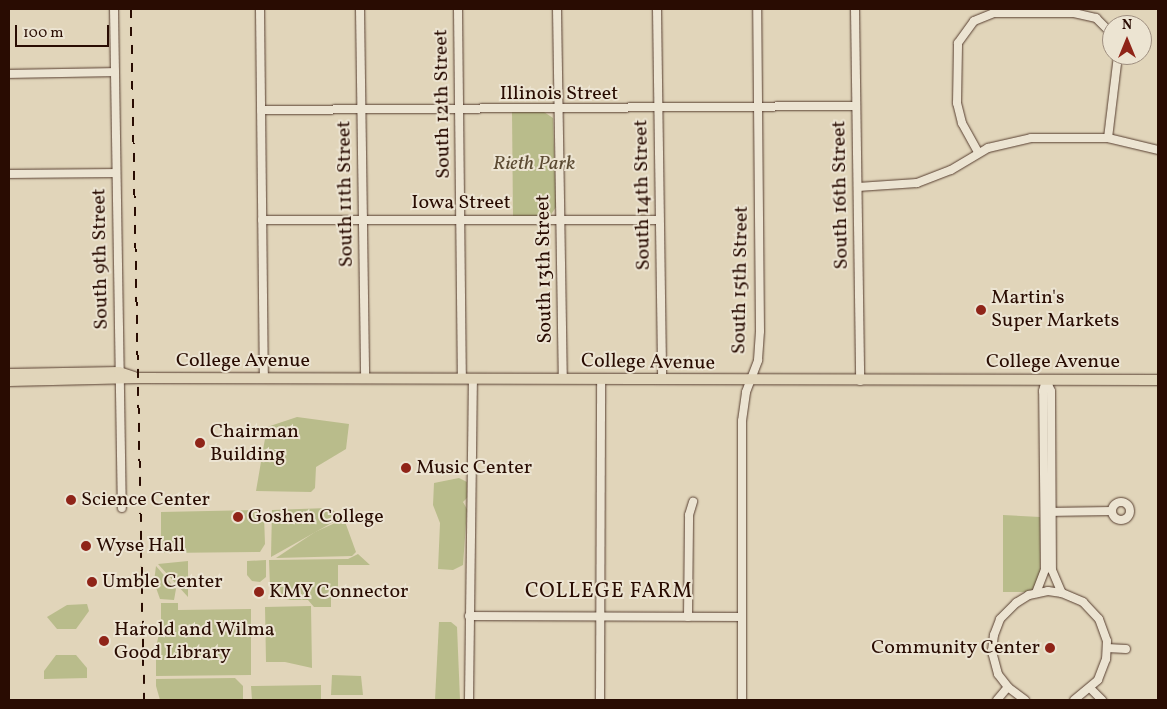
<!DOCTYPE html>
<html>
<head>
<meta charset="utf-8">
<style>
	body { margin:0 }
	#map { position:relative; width:1167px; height:709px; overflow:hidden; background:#e1d5ba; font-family:Vollkorn,serif }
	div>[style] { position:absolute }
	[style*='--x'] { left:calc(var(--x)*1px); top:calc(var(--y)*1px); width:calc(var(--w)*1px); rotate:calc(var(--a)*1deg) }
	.green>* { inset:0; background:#b9bc8b }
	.roads { filter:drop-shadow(0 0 1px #573e30) drop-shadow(0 0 1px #573e30) }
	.minor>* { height:8px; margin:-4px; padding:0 4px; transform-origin:4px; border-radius:4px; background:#ece4d2 }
	.minor>.ring { margin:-4px; padding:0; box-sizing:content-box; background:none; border:8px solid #ece4d2; border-radius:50% }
	.major>* { height:10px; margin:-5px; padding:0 5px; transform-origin:5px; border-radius:5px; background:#e1d5ba }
	.rail>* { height:2px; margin-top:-1px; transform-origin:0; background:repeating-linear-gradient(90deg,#290c02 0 9px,transparent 0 18px) }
	.dots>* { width:14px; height:14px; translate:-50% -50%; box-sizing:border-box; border:2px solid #ece4d2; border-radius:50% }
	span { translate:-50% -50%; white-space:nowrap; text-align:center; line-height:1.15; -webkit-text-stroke:4px #ece4d2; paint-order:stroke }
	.street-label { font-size:20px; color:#290c02 }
	.park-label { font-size:20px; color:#5b4a32; font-style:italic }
	.poi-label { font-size:20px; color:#290c02 }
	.left { translate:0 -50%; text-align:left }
	.right { translate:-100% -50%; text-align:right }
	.neighbourhood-label { font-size:21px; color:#290c02; letter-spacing:1px }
	.frame { position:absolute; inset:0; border:10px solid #290c02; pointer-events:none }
	.north { position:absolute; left:1102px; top:15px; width:50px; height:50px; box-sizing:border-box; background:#ece4d2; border:1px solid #9e8e7f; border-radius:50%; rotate:0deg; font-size:14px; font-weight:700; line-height:20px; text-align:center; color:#290c02 }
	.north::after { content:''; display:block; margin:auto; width:18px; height:22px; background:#8f2418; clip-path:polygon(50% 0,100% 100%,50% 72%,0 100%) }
	.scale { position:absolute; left:15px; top:25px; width:94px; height:22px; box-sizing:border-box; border:2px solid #290c02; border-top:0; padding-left:6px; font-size:15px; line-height:18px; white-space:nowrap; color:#290c02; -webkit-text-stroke:4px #ece4d2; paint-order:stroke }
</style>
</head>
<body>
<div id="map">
	<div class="green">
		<div style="clip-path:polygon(512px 112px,544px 112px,553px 118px,556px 207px,550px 216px,513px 217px)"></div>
		<div style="clip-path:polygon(297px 417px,349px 424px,346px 449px,316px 467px,315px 488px,311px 492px,256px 491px,267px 427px)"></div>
		<div style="clip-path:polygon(459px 478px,467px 482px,467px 498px,463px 502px,467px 509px,463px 565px,453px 570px,438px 569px,440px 523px,433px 505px,434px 483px)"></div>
		<div style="clip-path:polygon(328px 508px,344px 516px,271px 557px,272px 510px)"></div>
		<div style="clip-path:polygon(256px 510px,264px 516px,265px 544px,260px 552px,161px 553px,161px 512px)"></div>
		<div style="clip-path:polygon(1003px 515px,1040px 517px,1040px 572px,1037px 586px,1029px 592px,1003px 592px)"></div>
		<div style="clip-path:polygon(344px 519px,356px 552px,352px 556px,276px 558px,315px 532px)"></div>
		<div style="clip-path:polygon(358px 554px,370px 565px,338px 565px,338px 592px,331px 592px,331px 607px,314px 607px,308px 600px,289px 600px,281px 596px,280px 587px,270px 587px,269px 560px,348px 559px)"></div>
		<div style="clip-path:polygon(266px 560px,266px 577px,260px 582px,252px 581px,247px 575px,247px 561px)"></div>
		<div style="clip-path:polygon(188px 561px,188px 597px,158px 564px)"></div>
		<div style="clip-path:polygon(156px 566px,176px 589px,174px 600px,160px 599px,154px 582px)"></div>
		<div style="clip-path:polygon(161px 603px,178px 603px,178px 610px,251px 609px,251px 675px,156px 676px,156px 647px,161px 625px)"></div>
		<div style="clip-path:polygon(87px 604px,89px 611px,76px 629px,57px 629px,47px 617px,67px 605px)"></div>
		<div style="clip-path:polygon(311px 606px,312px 668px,285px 662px,266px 662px,265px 607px)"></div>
		<div style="clip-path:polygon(439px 622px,451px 622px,457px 627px,460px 700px,435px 700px)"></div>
		<div style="clip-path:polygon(56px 655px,76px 655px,87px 668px,87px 678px,44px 679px,44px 671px)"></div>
		<div style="clip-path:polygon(332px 675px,361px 676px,363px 695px,331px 695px)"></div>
		<div style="clip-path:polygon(235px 678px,243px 686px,243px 700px,160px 700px,156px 686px,156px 679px)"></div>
		<div style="clip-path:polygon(321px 685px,321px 700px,252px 700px,251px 686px)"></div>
	</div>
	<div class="roads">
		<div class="minor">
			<div style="--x:114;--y:9;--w:499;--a:89.1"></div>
			<div style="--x:260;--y:9;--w:369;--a:89.4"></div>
			<div style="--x:360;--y:9;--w:370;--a:89.2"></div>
			<div style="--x:458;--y:9;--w:370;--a:89.4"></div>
			<div style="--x:557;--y:9;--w:370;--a:89.1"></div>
			<div style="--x:657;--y:9;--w:371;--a:89.2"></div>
			<div style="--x:855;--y:9;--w:372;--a:89.2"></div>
			<div style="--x:9;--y:74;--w:106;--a:-1.1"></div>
			<div style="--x:261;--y:110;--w:595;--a:-0.39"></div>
			<div style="--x:1108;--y:138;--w:84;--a:-83.1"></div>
			<div style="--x:978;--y:152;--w:33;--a:-119"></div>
			<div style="--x:962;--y:123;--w:21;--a:-104"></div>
			<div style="--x:957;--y:103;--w:60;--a:-89"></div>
			<div style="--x:958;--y:43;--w:27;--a:-54"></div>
			<div style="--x:974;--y:21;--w:22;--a:-22"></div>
			<div style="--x:994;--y:13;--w:80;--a:0"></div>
			<div style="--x:1074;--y:13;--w:23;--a:13"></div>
			<div style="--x:1096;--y:18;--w:23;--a:45"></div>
			<div style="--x:9;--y:174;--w:107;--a:-0.5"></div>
			<div style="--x:858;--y:187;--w:59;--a:-3.9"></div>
			<div style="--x:917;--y:183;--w:36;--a:-21"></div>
			<div style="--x:951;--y:170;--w:43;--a:-30.7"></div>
			<div style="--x:988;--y:148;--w:44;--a:-13.1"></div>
			<div style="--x:1031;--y:138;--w:77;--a:0"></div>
			<div style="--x:1108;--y:138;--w:51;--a:13.5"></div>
			<div style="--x:262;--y:220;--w:397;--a:0"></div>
			<div style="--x:1046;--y:380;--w:12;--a:66"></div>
			<div style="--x:1051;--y:391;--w:179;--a:89.7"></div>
			<div style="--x:1052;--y:570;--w:25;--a:67"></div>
			<div class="ring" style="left:1112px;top:502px;width:10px;height:10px"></div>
			<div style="--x:1046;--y:512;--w:66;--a:-0.9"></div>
			<div style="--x:1036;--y:593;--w:26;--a:-69"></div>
			<div style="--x:1045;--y:569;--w:178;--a:-90.6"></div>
			<div style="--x:1043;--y:391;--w:11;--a:-75"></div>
			<div style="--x:469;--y:616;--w:273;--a:0.2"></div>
			<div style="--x:688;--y:617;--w:102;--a:-89.4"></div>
			<div style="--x:689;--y:515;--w:14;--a:-73"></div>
			<div style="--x:1107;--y:648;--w:19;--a:3"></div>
			<div style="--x:1091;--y:689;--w:16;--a:45"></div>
			<div style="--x:469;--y:700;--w:321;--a:-89.3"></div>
			<div style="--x:600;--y:700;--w:321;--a:-89.8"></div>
			<div style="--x:742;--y:700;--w:279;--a:-90"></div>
			<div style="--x:742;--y:421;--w:29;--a:-82"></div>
			<div style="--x:746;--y:392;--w:34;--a:-69"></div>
			<div style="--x:758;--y:360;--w:29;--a:-86"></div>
			<div style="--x:760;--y:331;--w:322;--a:-90.5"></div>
			<div style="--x:997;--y:700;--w:17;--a:-50"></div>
			<div style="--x:1025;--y:700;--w:21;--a:-143"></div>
			<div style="--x:1008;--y:687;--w:16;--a:-128"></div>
			<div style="--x:998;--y:674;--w:24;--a:-105"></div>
			<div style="--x:992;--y:651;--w:16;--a:-83"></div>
			<div style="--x:994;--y:635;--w:17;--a:-69"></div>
			<div style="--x:1000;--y:619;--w:23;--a:-45"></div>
			<div style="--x:1016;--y:603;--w:15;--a:-32"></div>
			<div style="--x:1029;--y:595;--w:19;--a:-12"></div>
			<div style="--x:1048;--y:591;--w:14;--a:8"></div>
			<div style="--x:1062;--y:593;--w:23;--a:23"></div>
			<div style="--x:1083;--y:602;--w:23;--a:47"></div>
			<div style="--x:1099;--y:619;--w:23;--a:70"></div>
			<div style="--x:1107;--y:641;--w:18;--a:93"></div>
			<div style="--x:1106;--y:659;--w:22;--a:111"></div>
			<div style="--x:1098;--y:680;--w:31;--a:140"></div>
		</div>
		<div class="major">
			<div style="--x:9;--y:374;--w:110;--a:-1"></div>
			<div style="--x:119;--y:372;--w:16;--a:18"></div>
			<div style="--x:9;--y:381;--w:129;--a:-1.3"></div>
			<div style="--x:138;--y:378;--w:1020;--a:0.11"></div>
		</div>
	</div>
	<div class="rail">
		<div style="--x:131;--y:9;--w:691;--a:88.92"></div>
	</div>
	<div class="dots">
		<div style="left:981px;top:310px;background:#8f2418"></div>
		<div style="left:200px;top:443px;background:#8f2418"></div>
		<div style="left:406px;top:468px;background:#8f2418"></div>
		<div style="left:71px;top:500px;background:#8f2418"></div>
		<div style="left:238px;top:517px;background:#8f2418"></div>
		<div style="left:86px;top:546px;background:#8f2418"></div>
		<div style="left:92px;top:582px;background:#8f2418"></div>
		<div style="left:259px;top:592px;background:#8f2418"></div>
		<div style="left:104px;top:641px;background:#8f2418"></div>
		<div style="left:1050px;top:648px;background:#8f2418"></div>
	</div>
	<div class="street-label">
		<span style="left:559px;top:94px">Illinois Street</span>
		<span style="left:443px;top:104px;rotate:-91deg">South 12th Street</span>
		<span style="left:346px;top:194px;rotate:-91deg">South 11th Street</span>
		<span style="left:643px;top:195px;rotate:-91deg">South 14th Street</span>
		<span style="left:841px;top:195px;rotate:-91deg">South 16th Street</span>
		<span style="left:461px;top:203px">Iowa Street</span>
		<span style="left:101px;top:259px;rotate:-91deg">South 9th Street</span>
		<span style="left:545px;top:269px;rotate:-91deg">South 13th Street</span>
		<span style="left:741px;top:280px;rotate:-89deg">South 15th Street</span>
		<span style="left:243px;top:361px">College Avenue</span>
		<span style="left:1053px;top:362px">College Avenue</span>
		<span style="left:648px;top:363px;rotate:1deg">College Avenue</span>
	</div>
	<div class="park-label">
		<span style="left:534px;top:164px">Rieth Park</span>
	</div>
	<div class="poi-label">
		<span class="left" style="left:991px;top:310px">Martin's<br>Super Markets</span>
		<span class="left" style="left:210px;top:444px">Chairman<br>Building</span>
		<span class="left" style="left:416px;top:468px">Music Center</span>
		<span class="left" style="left:81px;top:500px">Science Center</span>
		<span class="left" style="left:248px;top:517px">Goshen College</span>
		<span class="left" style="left:96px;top:546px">Wyse Hall</span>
		<span class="left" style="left:102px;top:582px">Umble Center</span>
		<span class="left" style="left:269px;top:592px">KMY Connector</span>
		<span class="left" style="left:114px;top:642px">Harold and Wilma<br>Good Library</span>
		<span class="right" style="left:1040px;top:648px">Community Center</span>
	</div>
	<div class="neighbourhood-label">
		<span style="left:609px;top:592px">COLLEGE FARM</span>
	</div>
	<div class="frame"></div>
	<div class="north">N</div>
	<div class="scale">100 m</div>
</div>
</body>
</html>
